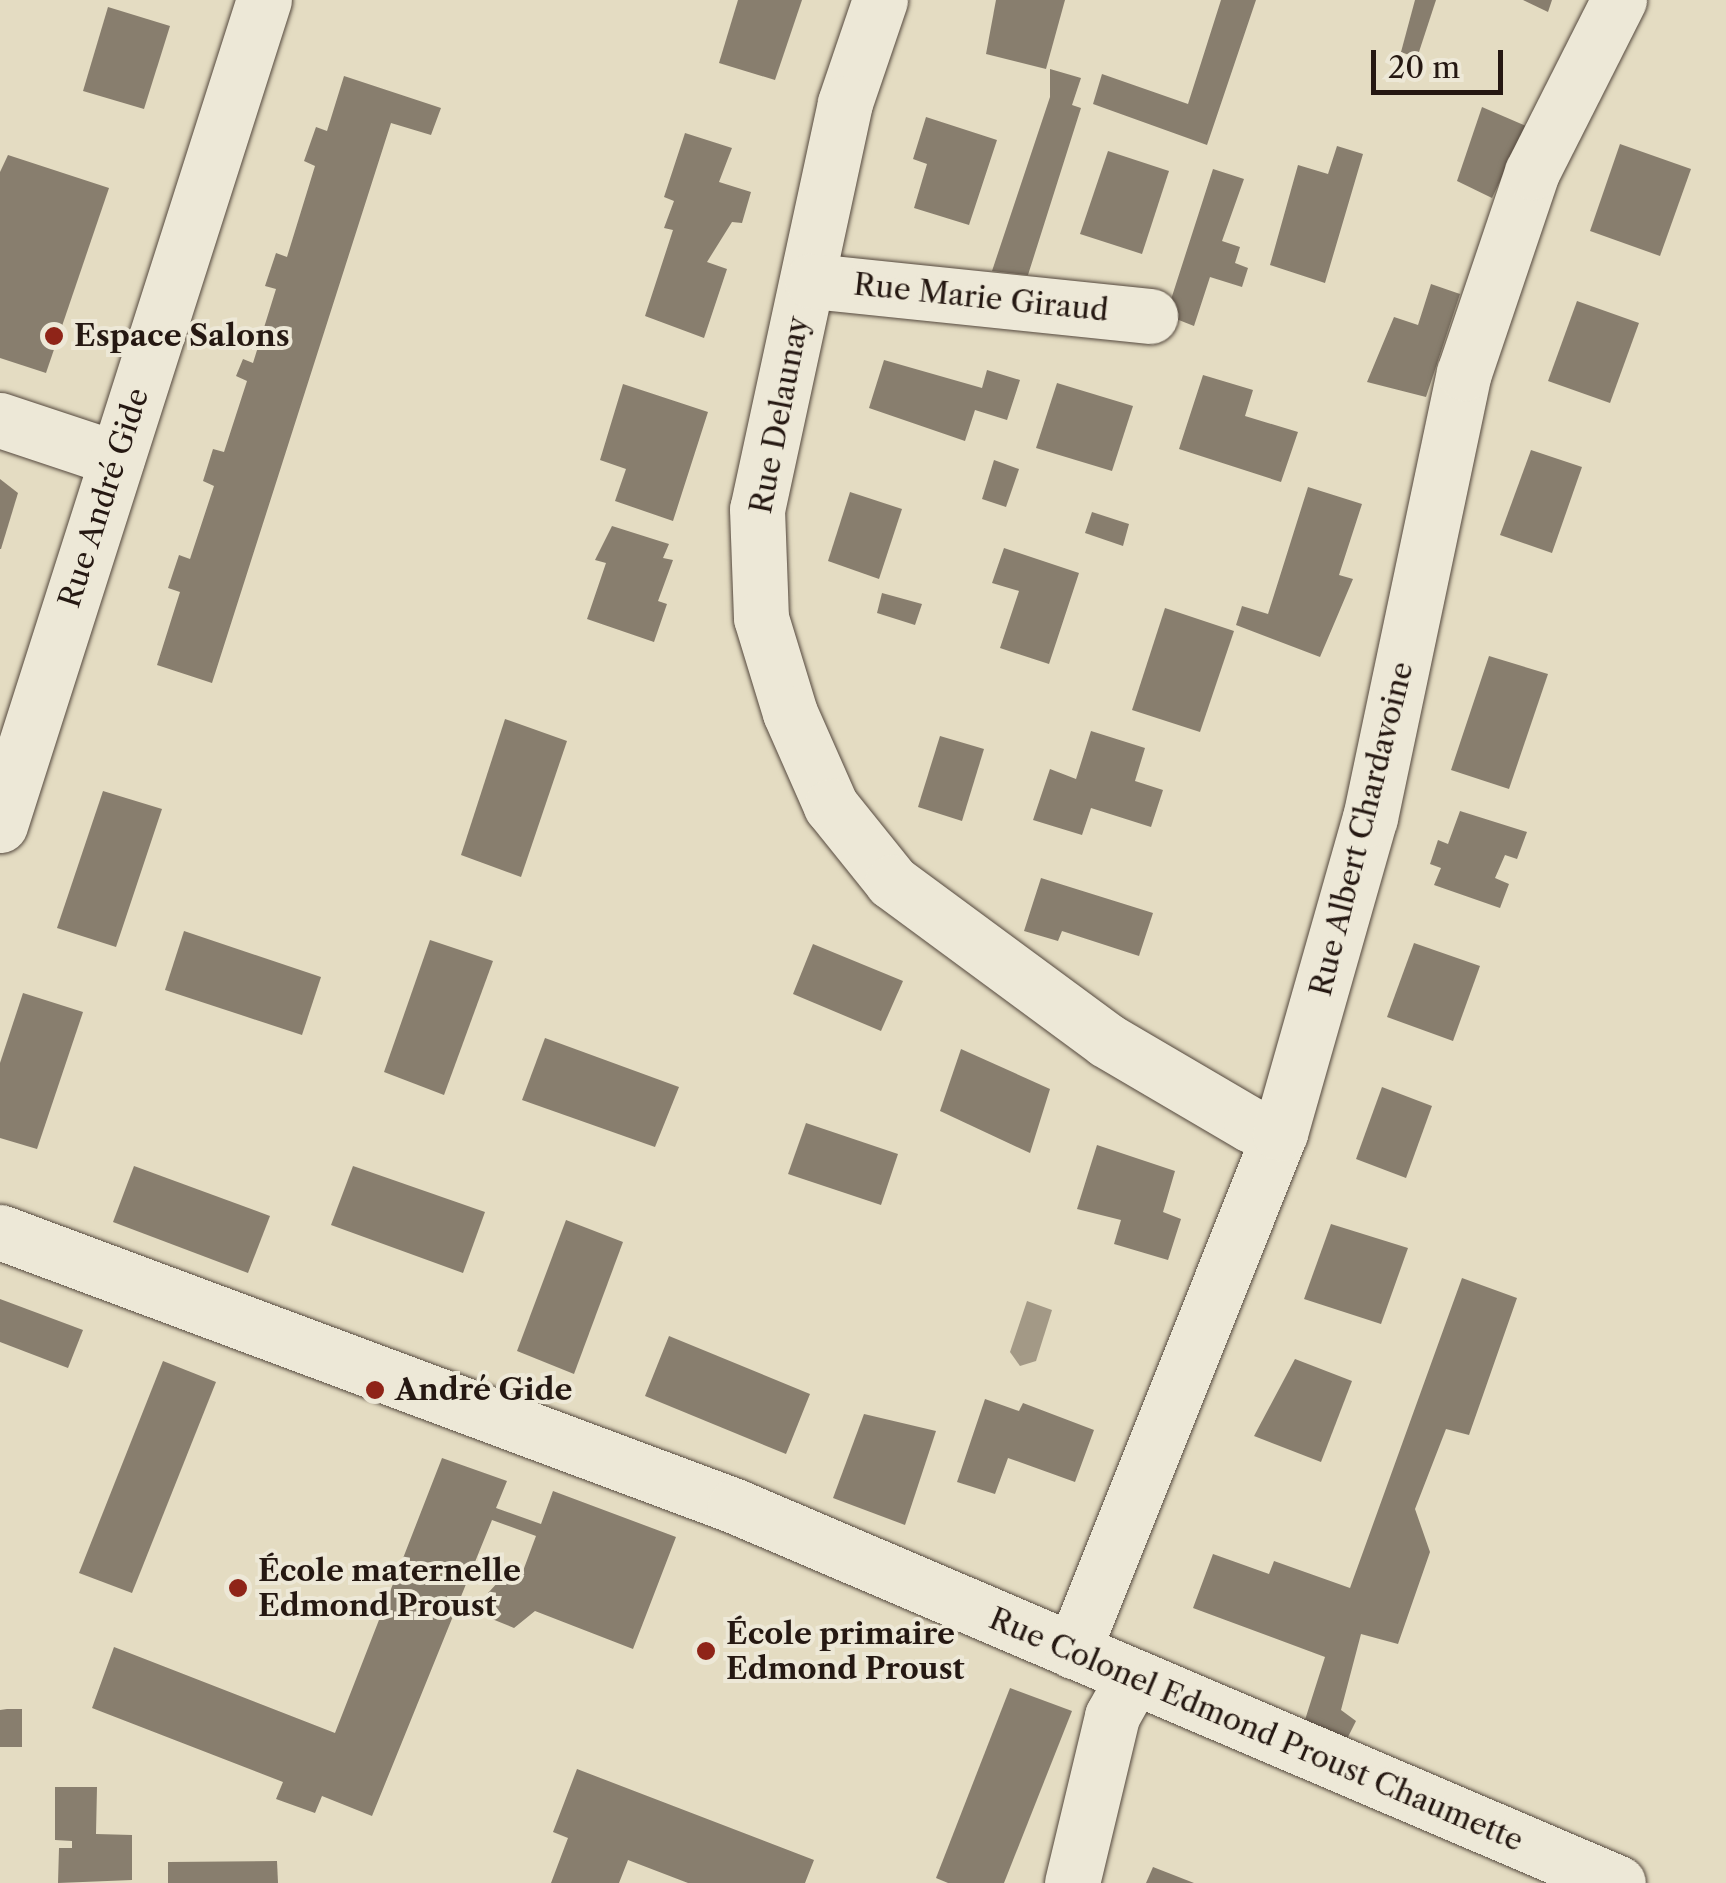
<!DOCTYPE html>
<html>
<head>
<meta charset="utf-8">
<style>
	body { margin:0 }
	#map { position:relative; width:1726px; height:1883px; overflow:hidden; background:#e4dcc2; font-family:"Libre Caslon Text",serif }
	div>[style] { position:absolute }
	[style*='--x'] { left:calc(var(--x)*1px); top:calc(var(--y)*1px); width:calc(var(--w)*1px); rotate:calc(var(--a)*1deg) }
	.water>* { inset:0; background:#a39986 }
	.building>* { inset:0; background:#887e6e }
	.roads { filter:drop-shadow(0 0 2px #55493e) drop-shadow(0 0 2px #55493e) }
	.minor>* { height:55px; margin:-27.5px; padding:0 27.5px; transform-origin:27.5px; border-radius:27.5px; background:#ede8d7 }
	.dots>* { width:28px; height:28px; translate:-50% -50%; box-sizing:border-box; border:5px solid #ede8d7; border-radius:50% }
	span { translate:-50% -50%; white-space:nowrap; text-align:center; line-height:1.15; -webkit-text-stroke:8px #ede8d7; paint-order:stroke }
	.street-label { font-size:30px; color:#251812 }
	.poi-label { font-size:30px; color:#251812; font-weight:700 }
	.left { translate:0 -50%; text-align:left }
	.scale { position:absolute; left:1371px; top:50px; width:132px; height:45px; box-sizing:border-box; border:5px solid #251812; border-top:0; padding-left:12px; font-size:30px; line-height:35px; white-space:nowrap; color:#251812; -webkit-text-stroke:8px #ede8d7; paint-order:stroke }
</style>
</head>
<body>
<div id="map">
	<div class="water">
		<div style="clip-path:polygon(1027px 1301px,1052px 1310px,1036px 1361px,1020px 1366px,1010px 1352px)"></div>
	</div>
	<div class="building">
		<div style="clip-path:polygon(738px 0,802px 0,775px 80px,719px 63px)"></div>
		<div style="clip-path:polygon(996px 0,1065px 0,1046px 69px,986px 54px)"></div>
		<div style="clip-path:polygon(1221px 0,1256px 0,1207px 145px,1093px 104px,1102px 74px,1188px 104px)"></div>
		<div style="clip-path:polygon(1415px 0,1436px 0,1417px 58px,1401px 52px)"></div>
		<div style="clip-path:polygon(1523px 0,1552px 0,1548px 12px)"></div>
		<div style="clip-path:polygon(108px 7px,170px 26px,144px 109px,83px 91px)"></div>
		<div style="clip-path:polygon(1050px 69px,1081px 78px,1072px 105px,1081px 108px,1028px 275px,992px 271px,1050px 97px)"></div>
		<div style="clip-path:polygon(344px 76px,441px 108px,431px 135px,391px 123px,212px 683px,157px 665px,180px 592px,168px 588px,179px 555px,190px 559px,214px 486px,203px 481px,213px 449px,224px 452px,247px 381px,236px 376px,243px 359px,253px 363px,276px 289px,265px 286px,276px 253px,287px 257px,315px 166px,304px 161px,316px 127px,327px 131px)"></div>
		<div style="clip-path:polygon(1482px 107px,1526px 126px,1492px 198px,1457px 181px)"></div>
		<div style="clip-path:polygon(926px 117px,997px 140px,969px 225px,914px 208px,927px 164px,913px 159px)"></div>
		<div style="clip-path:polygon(685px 133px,732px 148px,719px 182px,751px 192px,742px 223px,732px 222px,707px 262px,727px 269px,704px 338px,645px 316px,673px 230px,664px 228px,674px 201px,664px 197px)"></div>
		<div style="clip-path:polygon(1620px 144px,1691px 169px,1660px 256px,1590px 231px)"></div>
		<div style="clip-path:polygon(1337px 146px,1363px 154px,1325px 283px,1270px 265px,1298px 165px,1328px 174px)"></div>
		<div style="clip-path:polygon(1108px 151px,1169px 171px,1142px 254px,1080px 234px)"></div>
		<div style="clip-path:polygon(8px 155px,109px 188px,46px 373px,0 358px,0 172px)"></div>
		<div style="clip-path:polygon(1213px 169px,1244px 179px,1222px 241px,1240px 247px,1235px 263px,1248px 268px,1242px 287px,1210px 277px,1194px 326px,1166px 315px)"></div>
		<div style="clip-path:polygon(1431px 284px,1460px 294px,1426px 397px,1367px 382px,1394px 317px,1418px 325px)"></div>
		<div style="clip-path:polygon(1577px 301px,1639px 323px,1610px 403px,1548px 381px)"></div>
		<div style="clip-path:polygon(884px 360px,982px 388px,987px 370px,1020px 380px,1007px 420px,975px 410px,965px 441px,869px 408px)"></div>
		<div style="clip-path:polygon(1203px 375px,1253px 390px,1245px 416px,1298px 432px,1281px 482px,1179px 449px)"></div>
		<div style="clip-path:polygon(1057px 383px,1133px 406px,1112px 471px,1036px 448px)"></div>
		<div style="clip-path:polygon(623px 384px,708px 412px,673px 521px,615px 501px,626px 469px,600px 460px)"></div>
		<div style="clip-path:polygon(1531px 450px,1582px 467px,1552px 553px,1500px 535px)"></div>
		<div style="clip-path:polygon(994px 460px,1019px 469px,1006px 507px,982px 499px)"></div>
		<div style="clip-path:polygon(0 479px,18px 493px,1px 549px,0 549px)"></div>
		<div style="clip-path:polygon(1308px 487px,1362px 504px,1339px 575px,1353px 579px,1320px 657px,1236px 625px,1242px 606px,1268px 614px)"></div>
		<div style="clip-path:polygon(850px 492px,902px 509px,879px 579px,828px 561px)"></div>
		<div style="clip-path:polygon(1092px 512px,1129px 524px,1123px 546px,1085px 533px)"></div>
		<div style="clip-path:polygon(612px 526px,669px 544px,663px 558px,673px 560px,658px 601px,667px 604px,654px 642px,587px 619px,606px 563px,595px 560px)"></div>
		<div style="clip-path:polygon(1004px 548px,1079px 573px,1049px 664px,1000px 648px,1019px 591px,992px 583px)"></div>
		<div style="clip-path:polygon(882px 593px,922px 604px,915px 625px,877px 613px)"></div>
		<div style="clip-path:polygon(1165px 608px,1234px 631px,1200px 732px,1132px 710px)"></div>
		<div style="clip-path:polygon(1489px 656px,1548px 674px,1509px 789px,1451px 770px)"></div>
		<div style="clip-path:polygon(505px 719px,567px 741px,521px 877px,461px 855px)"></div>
		<div style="clip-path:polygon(1091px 731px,1145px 748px,1135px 781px,1163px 790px,1151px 827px,1091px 808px,1082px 835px,1033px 820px,1050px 769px,1076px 779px)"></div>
		<div style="clip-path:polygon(940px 736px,984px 749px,962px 821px,918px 807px)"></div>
		<div style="clip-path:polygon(103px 791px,162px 809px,116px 947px,57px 928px)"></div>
		<div style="clip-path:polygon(1460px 811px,1527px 832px,1517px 859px,1505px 855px,1495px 878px,1509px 884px,1500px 908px,1434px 885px,1441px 868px,1430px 864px,1438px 840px,1448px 844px)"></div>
		<div style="clip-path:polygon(1041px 878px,1153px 913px,1139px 956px,1062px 931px,1058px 941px,1024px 931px)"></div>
		<div style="clip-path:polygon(184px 931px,321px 977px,302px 1035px,165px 990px)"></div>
		<div style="clip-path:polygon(430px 940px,493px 961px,444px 1095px,384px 1072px)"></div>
		<div style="clip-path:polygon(1414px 943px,1480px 966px,1453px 1041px,1387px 1017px)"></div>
		<div style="clip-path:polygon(813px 944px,903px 981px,881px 1031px,793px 994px)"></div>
		<div style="clip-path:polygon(23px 993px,83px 1012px,37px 1149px,0 1138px,0 1063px)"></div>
		<div style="clip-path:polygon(545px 1038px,679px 1087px,655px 1147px,522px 1100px)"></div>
		<div style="clip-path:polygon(961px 1049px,1050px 1089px,1030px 1153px,940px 1111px)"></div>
		<div style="clip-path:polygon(1382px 1087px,1432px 1106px,1406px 1178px,1356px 1159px)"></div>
		<div style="clip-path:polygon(806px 1123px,898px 1154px,881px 1205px,788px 1174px)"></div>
		<div style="clip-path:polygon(1097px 1145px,1175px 1171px,1163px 1212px,1181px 1219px,1168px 1260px,1114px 1244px,1121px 1220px,1077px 1209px)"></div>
		<div style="clip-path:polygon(134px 1166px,270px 1216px,248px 1273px,113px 1222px)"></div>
		<div style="clip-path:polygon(353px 1166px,485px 1212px,463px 1273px,331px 1225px)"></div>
		<div style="clip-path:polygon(566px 1220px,623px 1242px,574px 1374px,517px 1351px)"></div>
		<div style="clip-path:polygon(1331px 1224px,1408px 1248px,1381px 1324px,1304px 1299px)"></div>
		<div style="clip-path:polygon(1462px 1278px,1517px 1298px,1469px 1435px,1446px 1429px,1415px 1509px,1430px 1552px,1398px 1644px,1361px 1634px,1341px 1710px,1356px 1721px,1346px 1741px,1304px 1723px,1325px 1657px,1193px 1608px,1213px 1554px,1269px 1574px,1274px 1561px,1350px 1588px)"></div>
		<div style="clip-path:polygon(0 1299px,83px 1330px,68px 1368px,0 1342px)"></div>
		<div style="clip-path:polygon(669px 1336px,810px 1394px,786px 1454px,645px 1396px)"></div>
		<div style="clip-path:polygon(1295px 1359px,1352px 1381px,1321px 1462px,1254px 1436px)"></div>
		<div style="clip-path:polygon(163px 1361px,216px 1382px,132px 1593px,79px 1573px)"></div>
		<div style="clip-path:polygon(985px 1399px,1019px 1411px,1023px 1403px,1094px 1430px,1075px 1482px,1008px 1458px,995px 1494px,957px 1482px)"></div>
		<div style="clip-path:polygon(864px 1414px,936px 1431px,905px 1525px,833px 1498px)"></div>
		<div style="clip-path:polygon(442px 1458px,507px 1481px,496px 1508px,541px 1524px,553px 1491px,676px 1537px,633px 1649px,535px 1611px,514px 1628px,492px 1619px,488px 1593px,500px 1580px,520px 1579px,536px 1536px,492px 1520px,372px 1816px,322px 1796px,315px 1813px,276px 1799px,283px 1782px,92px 1708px,114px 1647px,335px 1733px)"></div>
		<div style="clip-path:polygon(1010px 1688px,1072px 1711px,1004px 1883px,948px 1883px,936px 1878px)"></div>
		<div style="clip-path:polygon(7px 1709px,22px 1709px,22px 1747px,0 1747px,0 1710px)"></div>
		<div style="clip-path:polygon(577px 1769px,814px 1860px,805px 1883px,688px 1883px,628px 1860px,619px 1883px,551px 1883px,568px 1838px,553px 1832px)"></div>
		<div style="clip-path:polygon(55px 1787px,97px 1787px,96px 1834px,132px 1835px,132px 1880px,58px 1883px,59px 1848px,72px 1848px,72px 1841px,55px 1840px)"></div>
		<div style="clip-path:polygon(277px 1861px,278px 1883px,168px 1883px,168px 1862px)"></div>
		<div style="clip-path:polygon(1153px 1867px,1194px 1883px,1146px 1883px)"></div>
	</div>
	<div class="roads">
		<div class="minor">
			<div style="--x:880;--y:0;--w:109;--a:108.8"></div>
			<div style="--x:845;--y:103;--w:415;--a:102.2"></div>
			<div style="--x:757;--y:509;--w:109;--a:87.9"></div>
			<div style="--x:761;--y:618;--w:99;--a:73"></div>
			<div style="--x:790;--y:713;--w:102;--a:66.2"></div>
			<div style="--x:831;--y:806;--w:97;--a:51.2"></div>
			<div style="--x:892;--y:882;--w:266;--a:36.4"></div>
			<div style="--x:1106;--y:1040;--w:168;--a:30.4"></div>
			<div style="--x:1251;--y:1125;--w:30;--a:15"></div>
			<div style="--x:812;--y:281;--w:340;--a:5.9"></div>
			<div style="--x:0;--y:420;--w:123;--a:18.4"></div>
			<div style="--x:0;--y:825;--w:866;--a:-72.26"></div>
			<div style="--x:0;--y:1232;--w:784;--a:20.44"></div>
			<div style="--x:735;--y:1506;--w:960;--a:23.12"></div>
			<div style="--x:1073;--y:1651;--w:558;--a:-68.22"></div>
			<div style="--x:1280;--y:1133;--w:328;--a:-74.1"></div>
			<div style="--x:1370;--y:818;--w:455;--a:-78.1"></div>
			<div style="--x:1464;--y:373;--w:212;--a:-71.3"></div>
			<div style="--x:1532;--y:172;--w:193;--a:-63.2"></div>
			<div style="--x:1072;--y:1883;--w:172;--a:-76.5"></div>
			<div style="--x:1112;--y:1716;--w:41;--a:-60.9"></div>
		</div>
	</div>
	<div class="dots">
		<div style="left:54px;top:336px;background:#8f2418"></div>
		<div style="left:375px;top:1390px;background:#8f2418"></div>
		<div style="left:238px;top:1588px;background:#8f2418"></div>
		<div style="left:706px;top:1651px;background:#8f2418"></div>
	</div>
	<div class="street-label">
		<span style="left:981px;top:298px;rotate:6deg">Rue Marie Giraud</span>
		<span style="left:780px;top:415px;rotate:-79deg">Rue Delaunay</span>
		<span style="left:104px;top:498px;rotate:-72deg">Rue André Gide</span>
		<span style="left:1362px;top:829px;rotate:-76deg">Rue Albert Chardavoine</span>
		<span style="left:1256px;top:1730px;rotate:23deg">Rue Colonel Edmond Proust Chaumette</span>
	</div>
	<div class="poi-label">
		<span class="left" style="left:74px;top:336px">Espace Salons</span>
		<span class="left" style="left:395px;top:1390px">André Gide</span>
		<span class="left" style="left:258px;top:1588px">École maternelle<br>Edmond Proust</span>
		<span class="left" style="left:726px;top:1651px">École primaire<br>Edmond Proust</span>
	</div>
	<div class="scale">20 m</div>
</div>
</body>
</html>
